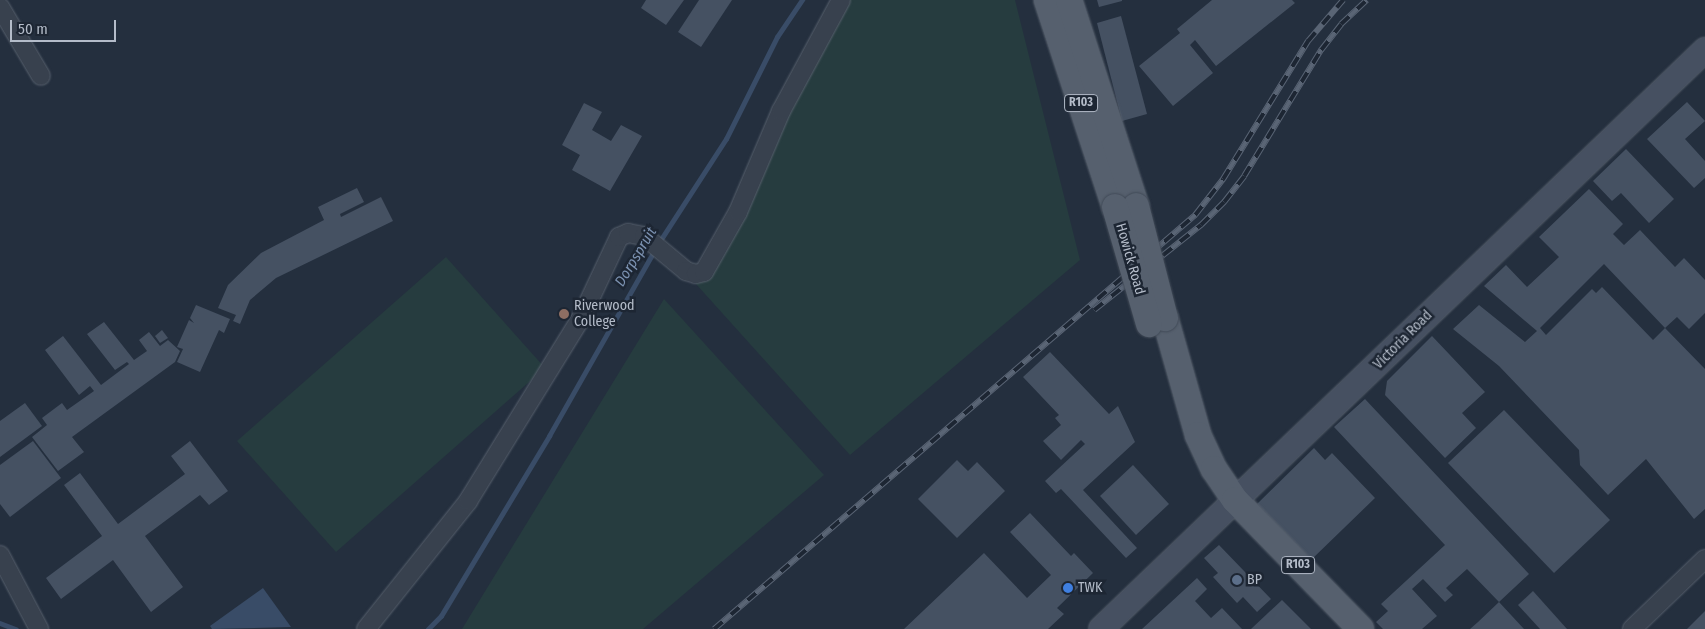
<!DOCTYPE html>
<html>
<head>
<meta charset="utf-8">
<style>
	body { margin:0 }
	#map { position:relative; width:1705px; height:629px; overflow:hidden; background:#242f3e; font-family:"Fira Sans Condensed",sans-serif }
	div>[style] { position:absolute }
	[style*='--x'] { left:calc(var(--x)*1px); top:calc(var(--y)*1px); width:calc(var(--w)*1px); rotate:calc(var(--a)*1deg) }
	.green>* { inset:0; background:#263c3f }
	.water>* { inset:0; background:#394c67 }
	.stream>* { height:4.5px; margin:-2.25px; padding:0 2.25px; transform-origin:2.25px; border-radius:2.25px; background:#394c67 }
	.building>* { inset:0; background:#455162 }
	.roads { filter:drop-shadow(0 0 1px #565f6c) drop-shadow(0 0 1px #565f6c) }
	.street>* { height:18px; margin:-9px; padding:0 9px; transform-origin:9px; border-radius:9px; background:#38414e }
	.secondary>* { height:24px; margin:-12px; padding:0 12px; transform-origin:12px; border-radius:12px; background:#465061 }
	.primary>* { height:26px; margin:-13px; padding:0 13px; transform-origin:13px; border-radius:13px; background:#56606e }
	.rail>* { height:5.5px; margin-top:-2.75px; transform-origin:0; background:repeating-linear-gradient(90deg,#1d2633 0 11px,#5a6575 0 22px); box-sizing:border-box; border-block:1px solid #5a6575 }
	.bridges { filter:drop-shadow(0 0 1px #414a57) drop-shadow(0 0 1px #414a57) }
	.primary-bridge>* { height:26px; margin:-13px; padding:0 13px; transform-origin:13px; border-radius:13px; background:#56606e }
	.dots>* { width:14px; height:14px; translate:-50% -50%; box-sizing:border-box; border:2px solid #1d2633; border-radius:50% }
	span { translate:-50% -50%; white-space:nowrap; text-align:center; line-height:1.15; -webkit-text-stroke:5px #1d2633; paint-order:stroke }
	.shield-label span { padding:1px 4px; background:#1d2633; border:1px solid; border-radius:4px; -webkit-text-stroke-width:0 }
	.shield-label { font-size:12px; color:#b4bcc9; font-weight:700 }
	.street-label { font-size:14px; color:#b4bcc9 }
	.poi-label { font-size:14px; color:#b4bcc9 }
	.left { translate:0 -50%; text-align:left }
	.water-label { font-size:15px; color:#7c92b1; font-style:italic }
	.scale { position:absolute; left:10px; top:20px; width:106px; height:22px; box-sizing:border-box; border:2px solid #b4bcc9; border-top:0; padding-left:6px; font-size:15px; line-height:18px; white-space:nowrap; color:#b4bcc9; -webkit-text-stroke:4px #1d2633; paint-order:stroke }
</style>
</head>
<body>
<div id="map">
	<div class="green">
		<div style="clip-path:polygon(847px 0,1015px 0,1080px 260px,850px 455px,696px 284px)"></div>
		<div style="clip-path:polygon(446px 257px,545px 368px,336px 552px,237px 441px)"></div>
		<div style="clip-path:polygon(664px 299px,824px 475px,643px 629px,462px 629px)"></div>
	</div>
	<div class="water">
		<div style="clip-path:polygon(263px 588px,291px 627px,212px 629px,210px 626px)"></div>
	</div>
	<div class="stream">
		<div style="--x:658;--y:244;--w:125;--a:-57.1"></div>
		<div style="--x:726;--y:139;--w:114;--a:-63.4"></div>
		<div style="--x:777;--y:37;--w:45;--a:-56"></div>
		<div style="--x:0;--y:623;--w:17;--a:21"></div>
		<div style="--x:428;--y:629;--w:18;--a:-45"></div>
		<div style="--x:441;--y:616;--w:210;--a:-59"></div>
		<div style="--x:549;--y:436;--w:213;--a:-60.4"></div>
	</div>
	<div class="building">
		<div style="clip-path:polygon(646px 0,684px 0,666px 25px,641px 8px)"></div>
		<div style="clip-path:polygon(699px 0,732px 0,701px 47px,678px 32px)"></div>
		<div style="clip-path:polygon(1097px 0,1122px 0,1122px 1px,1099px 7px)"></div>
		<div style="clip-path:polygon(1212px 0,1292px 0,1295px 3px,1216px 66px,1195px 40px,1190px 45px,1213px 73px,1173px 106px,1139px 66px,1180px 33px,1177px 29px)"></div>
		<div style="clip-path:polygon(1121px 16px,1147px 114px,1122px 121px,1097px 23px)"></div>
		<div style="clip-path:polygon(1687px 102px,1705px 121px,1685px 139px,1705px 161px,1705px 178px,1694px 188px,1647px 139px)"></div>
		<div style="clip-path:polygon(584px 103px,602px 112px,592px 130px,611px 141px,621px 125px,642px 136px,610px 191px,572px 170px,580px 155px,562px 145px)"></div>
		<div style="clip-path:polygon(1626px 149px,1674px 199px,1649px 223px,1621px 193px,1612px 201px,1593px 181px)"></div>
		<div style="clip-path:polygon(357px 188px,364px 202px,340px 214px,341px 217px,381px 197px,393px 221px,276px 278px,250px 300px,240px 324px,233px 321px,236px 315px,218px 308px,228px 285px,261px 253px,324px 220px,318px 207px)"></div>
		<div style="clip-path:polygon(evenodd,1589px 189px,1623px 224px,1613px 234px,1624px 245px,1640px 230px,1675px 267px,1684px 258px,1705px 280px,1705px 313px,1689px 329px,1677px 317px,1665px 328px,1705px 369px,1705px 509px,1694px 519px,1646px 459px,1608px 495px,1580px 465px,1579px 450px,1499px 366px,1453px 329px,1479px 305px,1525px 342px,1537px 331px,1484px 286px,1506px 265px,1527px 287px,1559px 257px,1539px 237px,1589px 189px,1604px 264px,1665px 328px,1653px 340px,1602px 287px,1596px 293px,1592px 289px,1546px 335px,1540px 328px,1604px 264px)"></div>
		<div style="clip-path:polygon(196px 305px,230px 319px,224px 333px,219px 330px,200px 372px,177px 362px,183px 349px,177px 347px,189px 320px,194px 323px,190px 318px)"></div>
		<div style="clip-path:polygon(104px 322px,134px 360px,147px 351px,139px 340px,149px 332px,160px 346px,168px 340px,180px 351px,175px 362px,72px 437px,84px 452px,58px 471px,32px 437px,47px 425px,42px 418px,62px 403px,67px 410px,94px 391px,90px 386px,79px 395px,45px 350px,63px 336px,101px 385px,129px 364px,127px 362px,115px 370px,87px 334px)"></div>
		<div style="clip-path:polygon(162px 330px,168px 338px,160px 343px,155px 336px)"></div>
		<div style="clip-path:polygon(1432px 336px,1485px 392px,1462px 413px,1476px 428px,1445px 458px,1385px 395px,1387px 381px)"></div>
		<div style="clip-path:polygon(1050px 352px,1109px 414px,1118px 406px,1135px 442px,1083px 490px,1137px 548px,1126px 558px,1061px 489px,1056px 493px,1045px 481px,1085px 444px,1081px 440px,1061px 460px,1043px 441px,1061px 425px,1055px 418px,1059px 415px,1023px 377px)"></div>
		<div style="clip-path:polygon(1365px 399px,1529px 574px,1499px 602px,1467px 569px,1446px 588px,1453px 595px,1445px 602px,1423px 579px,1412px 589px,1437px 616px,1422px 629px,1383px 629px,1376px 622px,1388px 611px,1381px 604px,1445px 545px,1334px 427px)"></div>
		<div style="clip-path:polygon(25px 403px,42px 426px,0 457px,0 421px)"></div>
		<div style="clip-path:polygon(1504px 410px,1610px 520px,1554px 573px,1448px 463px)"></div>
		<div style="clip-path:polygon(33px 441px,61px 478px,10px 517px,0 504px,0 465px)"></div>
		<div style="clip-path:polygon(190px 441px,228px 491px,209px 505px,200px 495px,145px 536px,183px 587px,151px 612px,113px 560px,61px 599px,46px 578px,102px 536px,64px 485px,80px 473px,118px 524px,185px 474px,171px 456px)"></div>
		<div style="clip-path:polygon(1314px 448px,1325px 460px,1332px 453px,1375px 498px,1311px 560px,1257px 504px)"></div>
		<div style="clip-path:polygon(957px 460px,968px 471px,977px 462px,1005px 491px,957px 538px,918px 499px)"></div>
		<div style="clip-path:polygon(1133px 465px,1169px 504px,1136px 535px,1100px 496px)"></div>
		<div style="clip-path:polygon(1030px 513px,1071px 556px,1074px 553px,1093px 573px,1057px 608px,1064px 614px,1048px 629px,904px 629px,984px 553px,1027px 598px,1051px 575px,1010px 532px)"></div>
		<div style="clip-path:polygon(1219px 545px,1271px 599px,1257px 612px,1243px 597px,1237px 603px,1213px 577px,1218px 573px,1204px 558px)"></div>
		<div style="clip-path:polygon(1197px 578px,1207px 589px,1195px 601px,1211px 618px,1222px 608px,1242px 629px,1142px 629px)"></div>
		<div style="clip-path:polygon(1533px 591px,1567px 629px,1540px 629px,1518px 605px)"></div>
		<div style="clip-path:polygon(1282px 600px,1311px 629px,1251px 629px)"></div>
		<div style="clip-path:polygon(1499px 602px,1524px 629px,1470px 629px,1478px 622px)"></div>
		<div style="clip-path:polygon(1705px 611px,1705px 629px,1687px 629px)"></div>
	</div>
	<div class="roads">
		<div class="street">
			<div style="--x:0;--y:7;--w:80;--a:59.3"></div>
			<div style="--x:0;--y:555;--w:84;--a:62.2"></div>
			<div style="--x:366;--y:629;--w:164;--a:-51.4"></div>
			<div style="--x:468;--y:501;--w:213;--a:-58.3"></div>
			<div style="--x:580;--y:320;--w:92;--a:-64.8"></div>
			<div style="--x:619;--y:237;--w:10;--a:-24"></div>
			<div style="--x:628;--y:233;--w:16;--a:11"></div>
			<div style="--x:644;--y:236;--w:55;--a:39.8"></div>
			<div style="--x:686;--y:271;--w:10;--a:17"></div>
			<div style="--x:696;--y:274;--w:8;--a:-14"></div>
			<div style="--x:704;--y:272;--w:69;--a:-60.5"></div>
			<div style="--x:738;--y:212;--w:110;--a:-66.9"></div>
			<div style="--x:781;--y:111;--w:126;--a:-61.6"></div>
			<div style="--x:1632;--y:629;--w:101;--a:-43.8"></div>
		</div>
		<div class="secondary">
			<div style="--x:1101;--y:629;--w:837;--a:-43.79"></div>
		</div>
		<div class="primary">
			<div style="--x:1047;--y:0;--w:218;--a:71.8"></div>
			<div style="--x:1069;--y:0;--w:217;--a:72"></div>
			<div style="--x:1165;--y:318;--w:122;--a:74.2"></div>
			<div style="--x:1198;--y:435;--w:38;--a:65"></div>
			<div style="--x:1214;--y:469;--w:37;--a:56"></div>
			<div style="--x:1235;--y:500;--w:180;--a:45.7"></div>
		</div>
	</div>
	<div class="rail">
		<div style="--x:1094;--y:310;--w:137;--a:-38.5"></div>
		<div style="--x:1201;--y:225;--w:33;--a:-45"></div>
		<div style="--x:1224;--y:202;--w:33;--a:-52"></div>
		<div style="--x:1244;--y:176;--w:148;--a:-58.6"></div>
		<div style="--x:1321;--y:50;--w:33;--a:-52"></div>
		<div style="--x:1341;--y:24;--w:35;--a:-43"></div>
		<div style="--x:714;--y:629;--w:635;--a:-40.72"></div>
		<div style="--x:1195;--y:215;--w:46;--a:-52.1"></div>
		<div style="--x:1223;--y:179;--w:162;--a:-58.4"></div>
		<div style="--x:1308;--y:41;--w:54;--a:-49.5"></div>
	</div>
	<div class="bridges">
		<div class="primary-bridge">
			<div style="--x:1136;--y:206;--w:116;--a:75.5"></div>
			<div style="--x:1115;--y:207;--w:122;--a:73.8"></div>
		</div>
	</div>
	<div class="dots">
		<div style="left:564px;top:314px;background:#8d6e63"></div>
		<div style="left:1237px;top:580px;background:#5c6f8a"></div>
		<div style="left:1068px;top:588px;background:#3f7fe0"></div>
	</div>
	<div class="shield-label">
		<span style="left:1081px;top:103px">R103</span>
		<span style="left:1298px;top:565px">R103</span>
	</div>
	<div class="street-label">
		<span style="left:1130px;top:259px;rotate:74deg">Howick Road</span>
		<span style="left:1403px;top:340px;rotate:-45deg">Victoria Road</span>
	</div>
	<div class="poi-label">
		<span class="left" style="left:574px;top:314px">Riverwood<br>College</span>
		<span class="left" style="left:1247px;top:580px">BP</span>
		<span class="left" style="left:1078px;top:588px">TWK</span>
	</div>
	<div class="water-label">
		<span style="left:636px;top:257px;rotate:-59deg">Dorpspruit</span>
	</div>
	<div class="scale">50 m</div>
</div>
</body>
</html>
